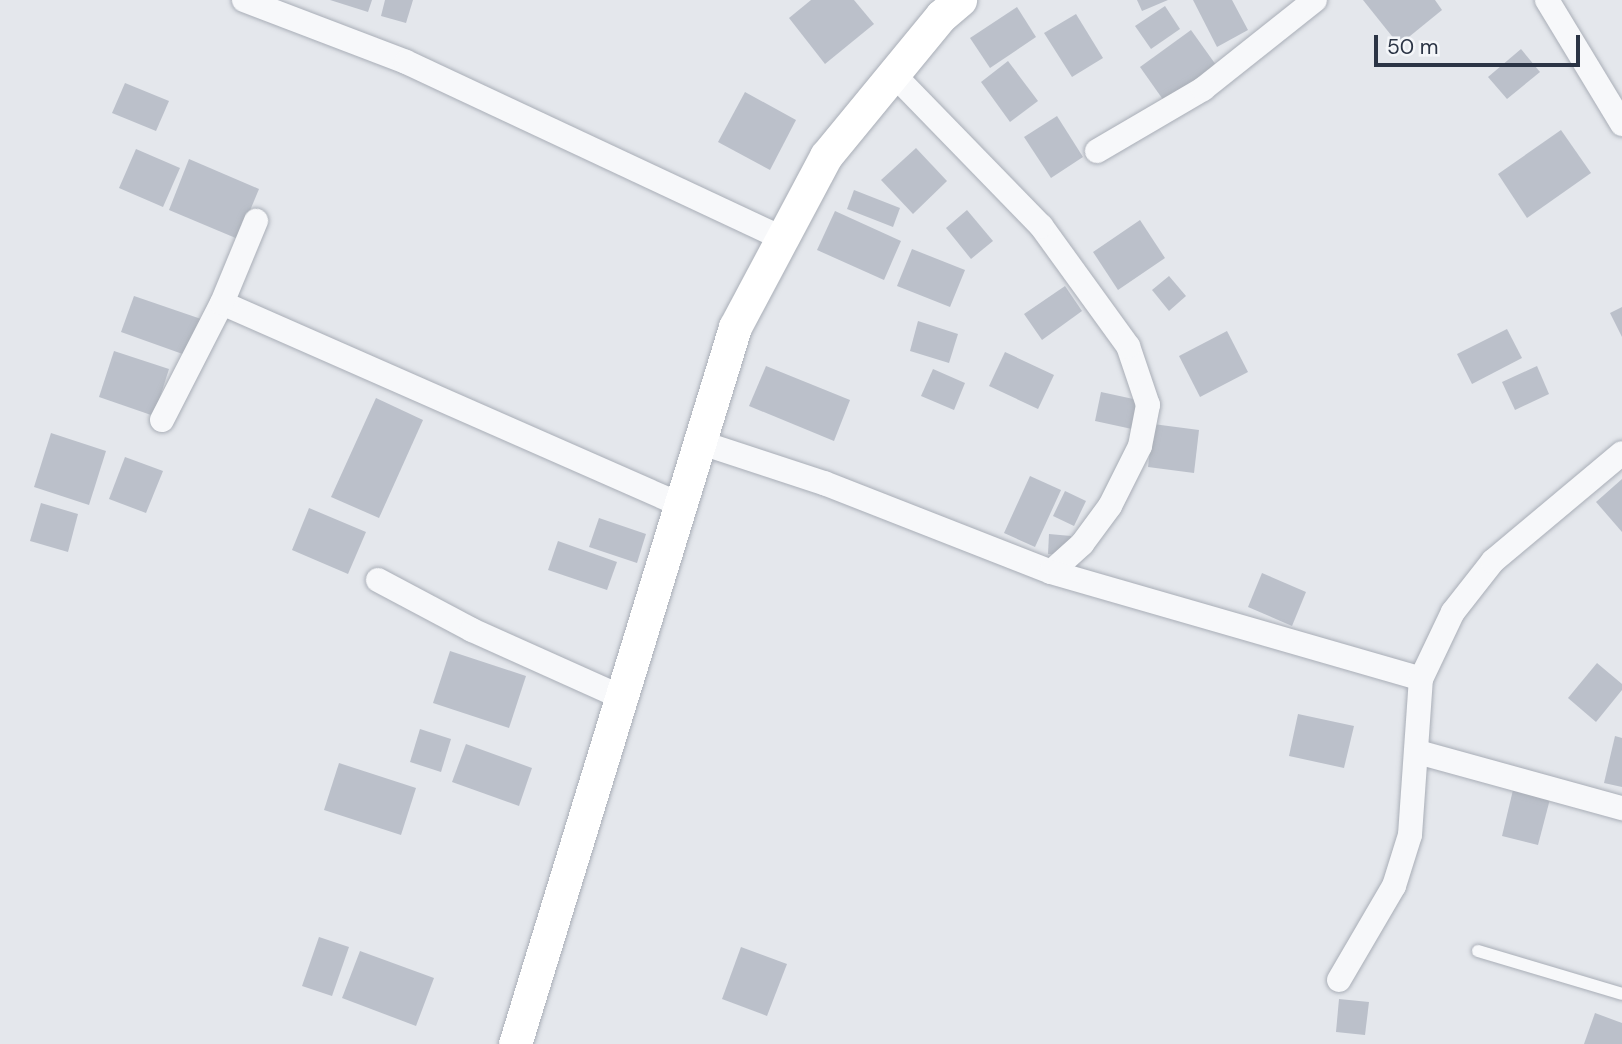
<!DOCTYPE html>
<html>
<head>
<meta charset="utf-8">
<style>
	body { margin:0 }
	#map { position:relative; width:1622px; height:1044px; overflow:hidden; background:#e4e7ec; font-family:"DM Sans",sans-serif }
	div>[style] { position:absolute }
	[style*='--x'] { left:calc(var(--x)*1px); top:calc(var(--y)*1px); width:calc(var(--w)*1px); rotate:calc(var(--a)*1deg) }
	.building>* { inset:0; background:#bbc0ca }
	.roads { filter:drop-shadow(0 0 2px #a9aeb7) drop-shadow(0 0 2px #a9aeb7) }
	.lane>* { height:12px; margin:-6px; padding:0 6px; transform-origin:6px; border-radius:6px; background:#f7f8fa }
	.street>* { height:24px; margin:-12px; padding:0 12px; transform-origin:12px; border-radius:12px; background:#f7f8fa }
	.secondary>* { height:33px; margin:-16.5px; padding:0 16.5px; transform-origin:16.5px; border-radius:16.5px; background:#fff }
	span { translate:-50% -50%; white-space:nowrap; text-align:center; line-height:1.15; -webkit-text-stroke:5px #f4f6f9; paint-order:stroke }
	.scale { position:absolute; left:1374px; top:35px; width:206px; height:32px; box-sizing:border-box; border:4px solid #2b3445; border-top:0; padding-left:9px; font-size:21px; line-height:24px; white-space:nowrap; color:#2b3445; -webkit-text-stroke:5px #f4f6f9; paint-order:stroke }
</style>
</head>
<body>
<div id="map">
	<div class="building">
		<div style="clip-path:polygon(330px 0,372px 0,368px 12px)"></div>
		<div style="clip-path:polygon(385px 0,413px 0,406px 23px,381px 16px)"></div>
		<div style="clip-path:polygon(811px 0,854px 0,874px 24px,825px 64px,789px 18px)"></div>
		<div style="clip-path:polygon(1137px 0,1168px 0,1142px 11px)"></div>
		<div style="clip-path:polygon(1193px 0,1232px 0,1248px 30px,1217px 47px)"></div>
		<div style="clip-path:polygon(1363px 0,1435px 0,1442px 10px,1399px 45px)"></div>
		<div style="clip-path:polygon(1165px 6px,1180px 29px,1151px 49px,1135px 26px)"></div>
		<div style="clip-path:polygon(1017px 7px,1036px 37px,990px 68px,970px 38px)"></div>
		<div style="clip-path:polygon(1076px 14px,1103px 58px,1072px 77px,1044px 33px)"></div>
		<div style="clip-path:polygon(1191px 30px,1216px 65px,1164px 101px,1140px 67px)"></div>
		<div style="clip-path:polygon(1521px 49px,1540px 72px,1507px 99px,1488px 77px)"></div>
		<div style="clip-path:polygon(1008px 61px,1038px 101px,1010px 122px,981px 82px)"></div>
		<div style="clip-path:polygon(125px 83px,169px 101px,156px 131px,112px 113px)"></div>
		<div style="clip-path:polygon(745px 92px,796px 120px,770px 170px,718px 142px)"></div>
		<div style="clip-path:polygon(1057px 116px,1083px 157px,1051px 178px,1024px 137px)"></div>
		<div style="clip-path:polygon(1561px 130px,1591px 173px,1527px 218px,1498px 174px)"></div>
		<div style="clip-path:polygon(916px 148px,947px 181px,913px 214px,881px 180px)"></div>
		<div style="clip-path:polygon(136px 149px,180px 168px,163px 207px,119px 188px)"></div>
		<div style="clip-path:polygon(189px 159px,259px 189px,238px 239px,169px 210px)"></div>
		<div style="clip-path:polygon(854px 190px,900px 208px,893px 227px,847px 209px)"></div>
		<div style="clip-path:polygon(967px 210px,993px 241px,971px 259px,946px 228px)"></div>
		<div style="clip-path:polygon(835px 211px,901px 241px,884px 280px,817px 250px)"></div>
		<div style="clip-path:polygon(1140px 220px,1165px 258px,1118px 290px,1093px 252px)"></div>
		<div style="clip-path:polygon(912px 249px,965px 270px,950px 307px,897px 286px)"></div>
		<div style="clip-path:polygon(1169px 276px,1186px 296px,1169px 311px,1152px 290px)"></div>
		<div style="clip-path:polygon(1065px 286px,1082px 311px,1042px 340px,1024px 314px)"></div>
		<div style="clip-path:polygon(134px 296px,204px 320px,191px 357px,121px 332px)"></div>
		<div style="clip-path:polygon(1622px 307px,1622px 337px,1610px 313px)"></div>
		<div style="clip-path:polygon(918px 321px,958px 334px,949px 363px,910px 351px)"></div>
		<div style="clip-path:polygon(1507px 329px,1522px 358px,1472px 384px,1457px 354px)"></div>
		<div style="clip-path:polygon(1227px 331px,1248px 372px,1200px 397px,1179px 356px)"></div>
		<div style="clip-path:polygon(114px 351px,169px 369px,154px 416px,99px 397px)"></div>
		<div style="clip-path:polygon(1005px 352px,1054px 375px,1038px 409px,989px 386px)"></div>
		<div style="clip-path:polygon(766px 366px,850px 400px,834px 441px,749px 406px)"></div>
		<div style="clip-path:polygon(1537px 366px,1549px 394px,1515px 410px,1502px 382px)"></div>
		<div style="clip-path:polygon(933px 369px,965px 383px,954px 410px,921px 396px)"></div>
		<div style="clip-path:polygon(1101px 392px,1138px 400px,1132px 429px,1095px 421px)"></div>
		<div style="clip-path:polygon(376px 398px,423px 420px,379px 518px,331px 497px)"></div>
		<div style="clip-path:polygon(1153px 424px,1199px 430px,1194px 473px,1148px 467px)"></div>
		<div style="clip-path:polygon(51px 433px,106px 451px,89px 505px,34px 487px)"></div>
		<div style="clip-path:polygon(125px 457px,163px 471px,146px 513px,109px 499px)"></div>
		<div style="clip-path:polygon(1030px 476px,1061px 490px,1035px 547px,1004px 533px)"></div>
		<div style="clip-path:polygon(1622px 479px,1622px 532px,1596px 502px)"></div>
		<div style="clip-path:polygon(1065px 491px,1086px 501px,1074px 526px,1053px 516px)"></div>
		<div style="clip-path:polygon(41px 503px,78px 514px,68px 552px,30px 541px)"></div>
		<div style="clip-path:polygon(309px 508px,366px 532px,348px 574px,292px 550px)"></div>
		<div style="clip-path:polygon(599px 518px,646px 534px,637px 563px,589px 547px)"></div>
		<div style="clip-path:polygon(1049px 534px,1071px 536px,1069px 555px,1048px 554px)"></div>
		<div style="clip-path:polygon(558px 541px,617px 562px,607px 590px,548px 570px)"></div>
		<div style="clip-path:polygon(1262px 573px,1306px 592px,1292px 626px,1248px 607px)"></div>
		<div style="clip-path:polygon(450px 651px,526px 676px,509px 728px,433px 703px)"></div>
		<div style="clip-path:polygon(1597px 663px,1622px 684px,1622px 690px,1596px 722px,1568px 698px)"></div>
		<div style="clip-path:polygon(1298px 714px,1354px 726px,1344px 768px,1289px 756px)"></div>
		<div style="clip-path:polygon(420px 729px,451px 739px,441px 772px,410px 762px)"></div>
		<div style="clip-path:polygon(1615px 736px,1622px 738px,1622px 787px,1604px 783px)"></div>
		<div style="clip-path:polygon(466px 744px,532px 768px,519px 806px,452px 782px)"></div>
		<div style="clip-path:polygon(339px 763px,416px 788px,401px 835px,324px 810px)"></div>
		<div style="clip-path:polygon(1513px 790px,1550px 799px,1538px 845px,1502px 836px)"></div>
		<div style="clip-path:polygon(319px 937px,349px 947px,332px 996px,302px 986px)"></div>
		<div style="clip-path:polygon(741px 947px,787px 964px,767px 1016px,722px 999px)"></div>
		<div style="clip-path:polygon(360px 951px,434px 978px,416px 1026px,342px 998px)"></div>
		<div style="clip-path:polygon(1339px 999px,1369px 1002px,1365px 1035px,1336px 1032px)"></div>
		<div style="clip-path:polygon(1595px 1013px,1622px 1023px,1622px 1044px,1584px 1044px)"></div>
	</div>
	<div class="roads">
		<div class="lane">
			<div style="--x:1478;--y:951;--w:150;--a:16.6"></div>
		</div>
		<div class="street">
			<div style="--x:244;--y:0;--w:173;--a:20.9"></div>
			<div style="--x:406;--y:62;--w:415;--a:25.1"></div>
			<div style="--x:1547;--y:0;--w:145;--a:58.8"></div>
			<div style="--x:1097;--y:151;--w:123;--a:-30.3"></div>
			<div style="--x:1203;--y:89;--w:143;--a:-38.5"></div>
			<div style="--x:222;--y:303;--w:501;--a:23.75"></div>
			<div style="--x:162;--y:420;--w:131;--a:-62.9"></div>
			<div style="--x:222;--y:303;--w:89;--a:-67.5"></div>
			<div style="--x:699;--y:442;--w:132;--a:18.2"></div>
			<div style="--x:824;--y:483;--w:244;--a:21.4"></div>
			<div style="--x:1051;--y:572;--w:42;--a:-42.1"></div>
			<div style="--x:1082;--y:544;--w:47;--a:-53.6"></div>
			<div style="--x:1110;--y:506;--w:67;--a:-63.4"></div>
			<div style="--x:1140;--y:446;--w:42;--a:-79"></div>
			<div style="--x:1148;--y:405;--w:62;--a:-108.7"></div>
			<div style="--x:1128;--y:346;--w:148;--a:-125.9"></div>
			<div style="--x:1041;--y:226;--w:212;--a:-134.2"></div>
			<div style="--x:1051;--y:572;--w:385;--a:16.1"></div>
			<div style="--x:378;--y:580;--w:106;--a:28"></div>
			<div style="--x:472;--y:630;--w:163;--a:24.2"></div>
			<div style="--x:1418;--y:752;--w:212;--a:15.4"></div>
			<div style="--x:1339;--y:980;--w:109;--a:-59.7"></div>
			<div style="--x:1394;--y:886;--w:53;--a:-72.6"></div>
			<div style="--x:1410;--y:835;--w:156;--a:-86"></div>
			<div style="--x:1421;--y:679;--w:74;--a:-64.5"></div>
			<div style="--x:1453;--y:612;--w:65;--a:-51.9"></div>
			<div style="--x:1493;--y:561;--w:168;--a:-39.9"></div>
		</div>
		<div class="secondary">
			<div style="--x:515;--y:1044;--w:750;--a:-72.94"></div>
			<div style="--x:735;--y:327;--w:194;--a:-62"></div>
			<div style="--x:826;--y:156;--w:181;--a:-50.6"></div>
			<div style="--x:941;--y:16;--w:25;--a:-40"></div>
		</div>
	</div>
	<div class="scale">50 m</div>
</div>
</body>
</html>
